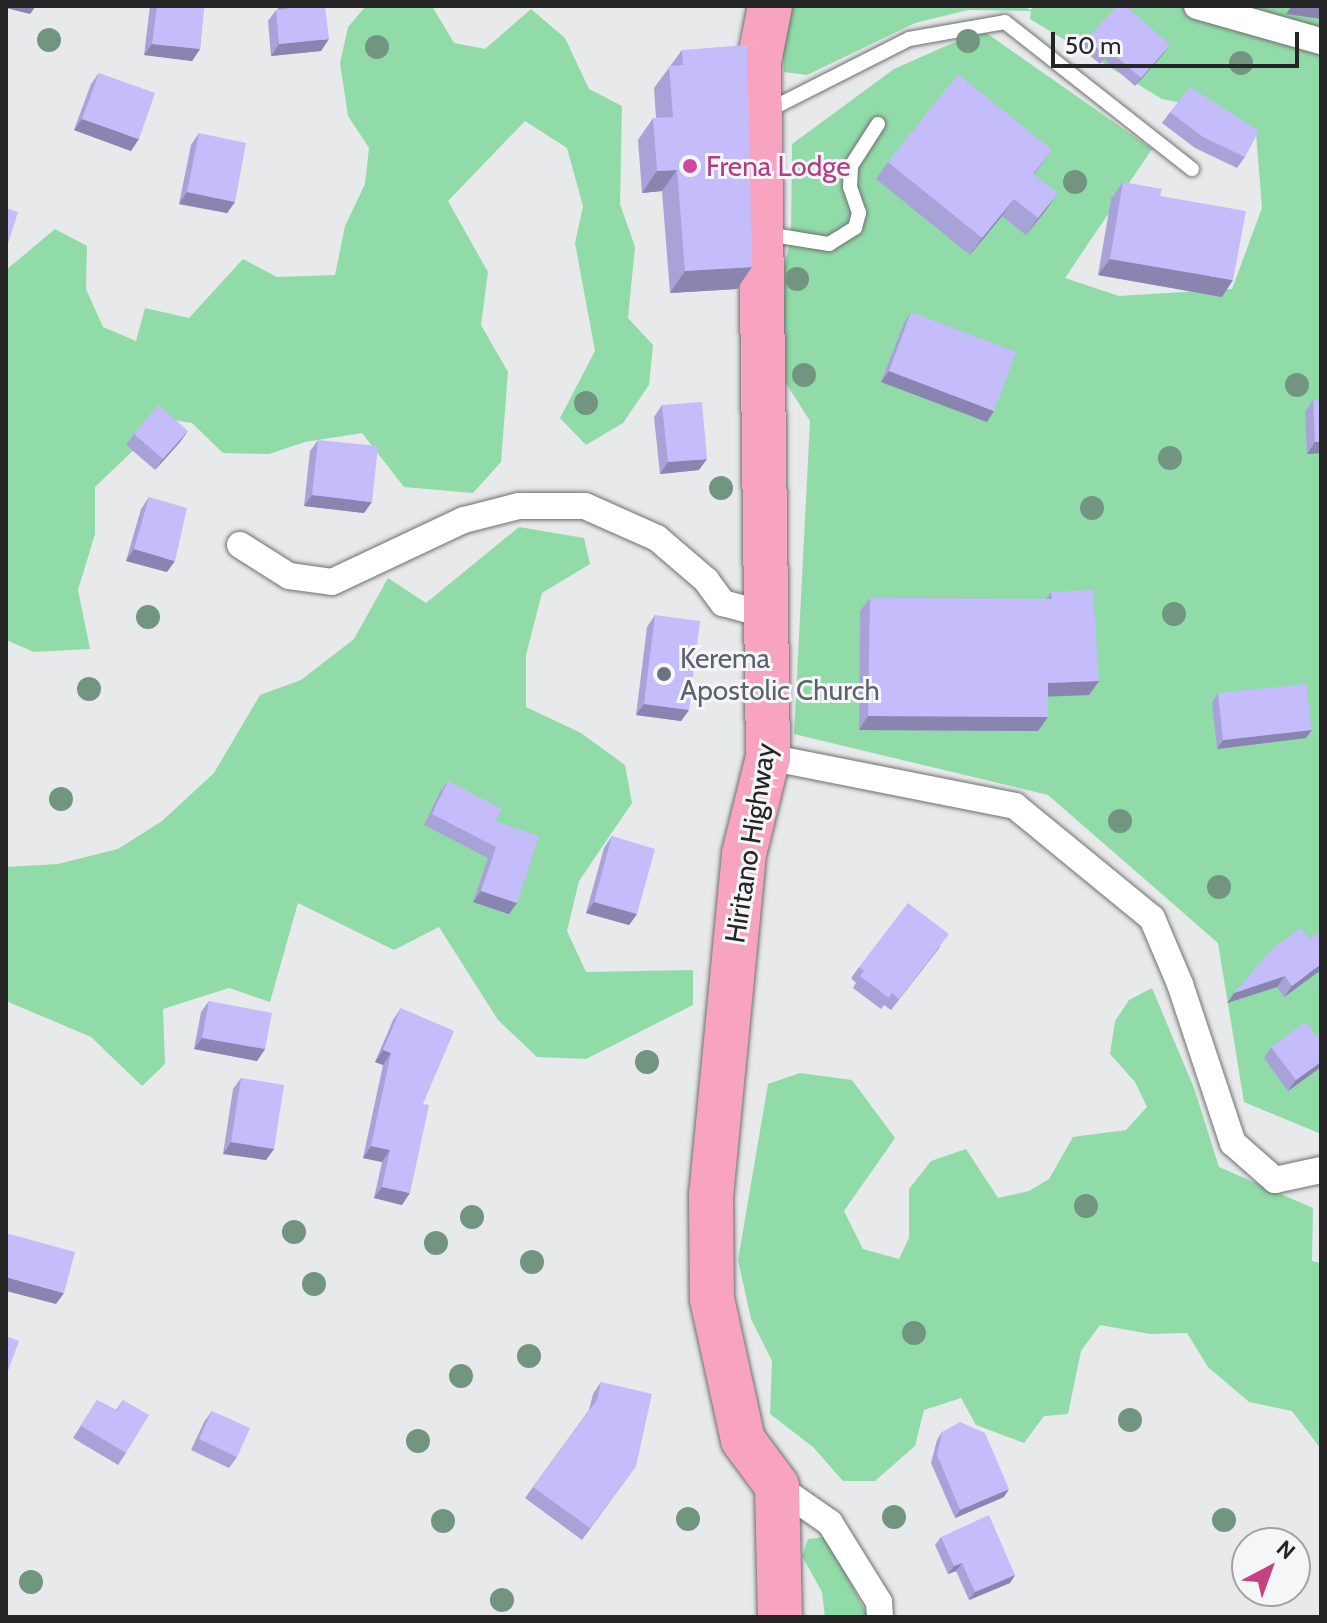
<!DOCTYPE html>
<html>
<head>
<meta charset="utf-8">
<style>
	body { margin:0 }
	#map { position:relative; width:1327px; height:1623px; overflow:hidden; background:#e8e9ea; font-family:Cabin,sans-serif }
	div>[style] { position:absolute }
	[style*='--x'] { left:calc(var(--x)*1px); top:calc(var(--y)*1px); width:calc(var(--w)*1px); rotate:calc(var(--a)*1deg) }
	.green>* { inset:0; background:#91dba9 }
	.roads { filter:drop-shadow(0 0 2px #6f6f70) drop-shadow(0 0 2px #6f6f70) }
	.service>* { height:14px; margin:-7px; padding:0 7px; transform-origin:7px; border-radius:7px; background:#fff }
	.minor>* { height:26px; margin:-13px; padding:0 13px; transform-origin:13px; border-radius:13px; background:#fff }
	.trunk>* { height:44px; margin:-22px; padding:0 22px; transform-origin:22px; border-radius:22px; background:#f8a4c0 }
	.trees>* { width:24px; height:24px; margin:-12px; border-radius:50%; background:#729582 }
	.wall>* { inset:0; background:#a9a2d8 }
	.shaded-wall>* { inset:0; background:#8a84b0 }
	.building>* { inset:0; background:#c5bcfb }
	.dots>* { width:22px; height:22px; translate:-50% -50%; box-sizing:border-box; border:4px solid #f5f6f7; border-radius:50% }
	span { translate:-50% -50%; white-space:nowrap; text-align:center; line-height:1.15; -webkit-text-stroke:6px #f5f6f7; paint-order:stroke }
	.hotel-label { font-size:28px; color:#b23c85 }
	.left { translate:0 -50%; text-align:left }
	.worship-label { font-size:28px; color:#5b616d }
	.street-label { font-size:28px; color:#252525 }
	.frame { position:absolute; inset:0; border:8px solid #252525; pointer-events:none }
	.north { position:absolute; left:1231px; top:1527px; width:80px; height:80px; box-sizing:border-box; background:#f5f6f7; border:2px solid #a2a2a3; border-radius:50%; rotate:41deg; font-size:22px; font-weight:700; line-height:32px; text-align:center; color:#252525 }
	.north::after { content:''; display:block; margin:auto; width:28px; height:36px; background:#c74081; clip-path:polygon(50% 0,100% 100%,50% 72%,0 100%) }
	.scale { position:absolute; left:1051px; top:32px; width:248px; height:36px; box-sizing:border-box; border:4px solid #252525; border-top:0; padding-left:10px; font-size:24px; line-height:28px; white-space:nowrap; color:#252525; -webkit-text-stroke:6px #f5f6f7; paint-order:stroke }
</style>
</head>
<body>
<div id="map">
	<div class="green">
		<div style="clip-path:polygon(366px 6px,432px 6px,454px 43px,485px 49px,531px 9px,565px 38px,589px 89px,622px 106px,620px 204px,635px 247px,628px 318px,653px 345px,649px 385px,623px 423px,586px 445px,560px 418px,595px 351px,575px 243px,583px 206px,567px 148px,525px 121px,448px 201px,488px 272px,481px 325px,508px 372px,501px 462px,473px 493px,404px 487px,362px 433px,305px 442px,269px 454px,223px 453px,192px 423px,166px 419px,95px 487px,95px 534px,78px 590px,90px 649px,34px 652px,6px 640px,6px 270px,55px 229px,87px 246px,86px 289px,103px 327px,136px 341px,145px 308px,189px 318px,243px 259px,277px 277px,335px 275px,345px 226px,365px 184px,369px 148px,348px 116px,340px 63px,348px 27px)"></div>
		<div style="clip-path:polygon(785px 6px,1022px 6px,1031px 10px,1033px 6px,1321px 6px,1321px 1134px,1244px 1102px,1218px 943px,1048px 795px,794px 734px,810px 421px,785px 382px,778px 295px,791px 237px,792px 144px,894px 69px,982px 30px,1152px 149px,1065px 278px,1119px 296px,1232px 289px,1262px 208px,1256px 133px,1223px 111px,1162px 99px,1030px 19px,1031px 11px,968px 10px,915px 23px,807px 75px,784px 72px,781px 28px)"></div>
		<div style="clip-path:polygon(519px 527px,584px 538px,590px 564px,542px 593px,526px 655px,526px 707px,581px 733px,625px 765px,632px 803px,579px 881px,567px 931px,586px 972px,693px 970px,693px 1005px,586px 1059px,537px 1057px,498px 1020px,439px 927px,394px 950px,298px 903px,270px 1002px,229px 988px,163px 1009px,165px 1064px,142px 1086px,91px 1037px,6px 1001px,6px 867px,58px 864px,118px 849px,162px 821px,214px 773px,260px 695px,301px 680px,354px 639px,388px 578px,426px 603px)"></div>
		<div style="clip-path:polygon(1152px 988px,1194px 1088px,1219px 1167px,1313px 1208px,1312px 1261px,1321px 1263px,1321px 1449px,1292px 1411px,1249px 1402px,1208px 1367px,1187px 1333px,1150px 1334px,1100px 1325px,1081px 1351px,1068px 1414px,1044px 1416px,1024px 1443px,976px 1425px,961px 1398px,924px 1410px,915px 1446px,875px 1481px,843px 1481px,813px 1447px,770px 1414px,772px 1361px,751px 1319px,738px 1260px,768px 1084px,800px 1073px,852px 1080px,895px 1138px,844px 1211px,863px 1249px,899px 1259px,909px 1238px,909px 1189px,931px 1161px,966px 1149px,998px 1198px,1029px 1191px,1049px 1179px,1073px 1137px,1126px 1130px,1147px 1107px,1135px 1082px,1110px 1054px,1115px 1021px,1129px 1000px)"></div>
		<div style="clip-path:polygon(827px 1537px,868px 1616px,868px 1617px,825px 1617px,822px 1592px,802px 1556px,808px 1539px)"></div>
	</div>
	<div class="roads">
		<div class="service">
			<div style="--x:765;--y:112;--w:161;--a:-26.9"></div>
			<div style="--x:909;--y:39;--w:97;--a:-10"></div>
			<div style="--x:1005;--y:22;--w:238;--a:38.2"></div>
			<div style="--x:767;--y:234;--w:63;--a:9.2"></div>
			<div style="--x:829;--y:244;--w:31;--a:-32"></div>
			<div style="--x:855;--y:228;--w:16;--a:-75"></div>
			<div style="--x:859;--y:213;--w:28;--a:-109"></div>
			<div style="--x:850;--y:187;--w:21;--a:-87"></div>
			<div style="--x:851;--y:166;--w:50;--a:-57.3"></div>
		</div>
		<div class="minor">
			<div style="--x:1197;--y:6;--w:129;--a:15.8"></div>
			<div style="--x:240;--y:545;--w:58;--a:32.3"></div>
			<div style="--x:289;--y:576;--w:43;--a:7.9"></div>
			<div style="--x:332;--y:582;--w:146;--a:-25.2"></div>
			<div style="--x:464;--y:520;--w:57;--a:-14.3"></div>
			<div style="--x:519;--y:506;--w:66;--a:0"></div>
			<div style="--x:585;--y:506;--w:79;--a:24"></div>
			<div style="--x:657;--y:538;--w:65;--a:40.6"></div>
			<div style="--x:706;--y:580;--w:29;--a:54"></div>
			<div style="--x:723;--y:603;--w:45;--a:15.6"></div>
			<div style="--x:768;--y:757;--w:252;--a:11.2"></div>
			<div style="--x:1015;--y:806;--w:177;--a:39.3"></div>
			<div style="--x:1152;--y:918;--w:72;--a:67"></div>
			<div style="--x:1180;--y:984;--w:168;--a:71.6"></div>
			<div style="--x:1233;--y:1143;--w:56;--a:41.4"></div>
			<div style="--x:1275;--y:1180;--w:47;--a:-12.3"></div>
			<div style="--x:777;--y:1486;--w:65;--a:34.9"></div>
			<div style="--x:830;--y:1523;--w:93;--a:58.2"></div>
			<div style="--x:879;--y:1602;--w:15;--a:86"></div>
		</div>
		<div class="trunk">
			<div style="--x:770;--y:6;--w:57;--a:101.1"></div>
			<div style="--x:759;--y:62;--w:695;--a:89.26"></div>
			<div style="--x:768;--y:757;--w:100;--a:103.9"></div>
			<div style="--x:744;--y:854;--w:342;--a:95.5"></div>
			<div style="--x:711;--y:1194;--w:105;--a:89.5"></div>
			<div style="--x:712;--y:1299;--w:144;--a:77.6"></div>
			<div style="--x:743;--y:1440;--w:57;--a:53.5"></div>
			<div style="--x:777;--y:1486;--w:131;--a:88.7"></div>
		</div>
	</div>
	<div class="trees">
		<div style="left:49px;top:40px"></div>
		<div style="left:968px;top:41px"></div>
		<div style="left:377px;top:47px"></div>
		<div style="left:1241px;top:63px"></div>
		<div style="left:1075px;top:182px"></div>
		<div style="left:797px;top:279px"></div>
		<div style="left:804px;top:375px"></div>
		<div style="left:1297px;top:385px"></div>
		<div style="left:586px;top:403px"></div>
		<div style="left:1170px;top:458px"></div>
		<div style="left:721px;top:488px"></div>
		<div style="left:1092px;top:508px"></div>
		<div style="left:1174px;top:614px"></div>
		<div style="left:148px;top:617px"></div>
		<div style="left:89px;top:689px"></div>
		<div style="left:61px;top:799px"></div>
		<div style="left:1120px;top:821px"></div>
		<div style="left:1219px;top:887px"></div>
		<div style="left:647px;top:1062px"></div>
		<div style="left:1086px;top:1206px"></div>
		<div style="left:472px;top:1217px"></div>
		<div style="left:294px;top:1232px"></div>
		<div style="left:436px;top:1243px"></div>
		<div style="left:532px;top:1262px"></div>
		<div style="left:314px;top:1284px"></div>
		<div style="left:914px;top:1333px"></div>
		<div style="left:529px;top:1356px"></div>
		<div style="left:461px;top:1376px"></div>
		<div style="left:1130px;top:1420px"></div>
		<div style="left:418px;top:1441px"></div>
		<div style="left:894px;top:1517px"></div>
		<div style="left:688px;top:1519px"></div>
		<div style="left:1224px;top:1520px"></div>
		<div style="left:443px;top:1521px"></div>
		<div style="left:31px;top:1582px"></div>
		<div style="left:502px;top:1600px"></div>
	</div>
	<div class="wall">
		<div style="clip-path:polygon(150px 6px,204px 6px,200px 49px,192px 61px,144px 55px)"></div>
		<div style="clip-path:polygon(278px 6px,325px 6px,321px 51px,271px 56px,268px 21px,276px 10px,278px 10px)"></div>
		<div style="clip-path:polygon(1087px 39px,1164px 53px,1135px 86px,1104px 59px,1100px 64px,1081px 48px)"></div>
		<div style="clip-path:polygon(682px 50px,737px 289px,670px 293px,662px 191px,642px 193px,638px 140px,653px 118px,656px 118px,654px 88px)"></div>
		<div style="clip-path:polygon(99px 73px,131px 151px,74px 130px,91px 84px)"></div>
		<div style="clip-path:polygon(1170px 112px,1245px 157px,1237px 168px,1195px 148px,1162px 123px)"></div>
		<div style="clip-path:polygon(199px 133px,235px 202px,227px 213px,179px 204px,191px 145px)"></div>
		<div style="clip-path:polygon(1052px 150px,1034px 175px,1046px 210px,1026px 235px,1002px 216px,970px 255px,876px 179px,888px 162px)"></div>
		<div style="clip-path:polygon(1123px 182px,1160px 196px,1222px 297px,1098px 275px,1111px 199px)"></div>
		<div style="clip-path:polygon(911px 312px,987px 422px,881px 382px,904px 323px)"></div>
		<div style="clip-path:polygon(1313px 400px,1321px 400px,1321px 453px,1307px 454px,1305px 412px)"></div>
		<div style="clip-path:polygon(662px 405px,699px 470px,660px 474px,654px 417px)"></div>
		<div style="clip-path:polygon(188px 431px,180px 442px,155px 470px,126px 445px,134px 434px)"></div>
		<div style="clip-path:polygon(318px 440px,364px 513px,304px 506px,310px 451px)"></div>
		<div style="clip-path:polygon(149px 497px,167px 572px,126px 561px,141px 509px)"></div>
		<div style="clip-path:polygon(1051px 592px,1099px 681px,1089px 695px,1048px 696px,1038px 731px,859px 730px,860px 611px,870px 598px,1046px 599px)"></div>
		<div style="clip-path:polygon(655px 615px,689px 710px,681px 721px,636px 715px,647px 627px)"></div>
		<div style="clip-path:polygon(1218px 693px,1312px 730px,1306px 738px,1217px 749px,1212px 702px)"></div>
		<div style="clip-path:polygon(448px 781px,495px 821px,517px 903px,509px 914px,473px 902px,488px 858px,424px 825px,440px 792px)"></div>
		<div style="clip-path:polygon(612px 836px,637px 914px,629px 925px,586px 913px,604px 848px)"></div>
		<div style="clip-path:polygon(1321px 930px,1321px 970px,1284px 997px,1277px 987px,1227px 1003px)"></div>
		<div style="clip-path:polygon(941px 946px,891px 1010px,884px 1005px,881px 1009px,853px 988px,856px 983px,851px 978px,859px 967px)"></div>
		<div style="clip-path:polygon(209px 1001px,265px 1049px,257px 1061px,194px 1049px,201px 1012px)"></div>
		<div style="clip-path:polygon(401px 1008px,423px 1104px,402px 1205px,374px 1198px,382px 1162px,363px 1158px,383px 1065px,375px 1062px,393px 1020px)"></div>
		<div style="clip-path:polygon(1315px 1036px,1321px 1067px,1288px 1091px,1264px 1058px,1271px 1047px)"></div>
		<div style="clip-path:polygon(241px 1078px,274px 1149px,266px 1160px,223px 1154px,233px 1089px)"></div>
		<div style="clip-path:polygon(601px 1382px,636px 1466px,582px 1540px,525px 1498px,589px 1410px,593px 1394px)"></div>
		<div style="clip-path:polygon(97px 1400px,116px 1410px,123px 1400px,126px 1453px,118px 1465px,73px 1438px)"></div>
		<div style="clip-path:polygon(212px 1411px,237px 1457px,229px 1468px,191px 1450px,204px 1422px)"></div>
		<div style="clip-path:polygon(942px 1432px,1004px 1497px,955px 1518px,931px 1463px,937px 1440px)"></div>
		<div style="clip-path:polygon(941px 1537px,1015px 1575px,1010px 1583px,969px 1600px,956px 1571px,948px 1574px,935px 1545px)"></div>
	</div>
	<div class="shaded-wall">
		<div style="clip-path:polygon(6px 6px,36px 6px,30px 14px,6px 8px)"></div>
		<div style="clip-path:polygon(1292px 6px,1321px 7px,1321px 19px,1286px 14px)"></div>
		<div style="clip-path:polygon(329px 39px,321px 51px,271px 56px,279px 44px)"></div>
		<div style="clip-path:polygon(152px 44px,200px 49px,192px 61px,144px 55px)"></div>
		<div style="clip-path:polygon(1170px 45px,1164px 53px,1135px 86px,1141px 78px)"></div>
		<div style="clip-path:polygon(82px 119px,139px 139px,131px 151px,74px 130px)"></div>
		<div style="clip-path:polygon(677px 170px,662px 191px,642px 193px,657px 171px)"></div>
		<div style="clip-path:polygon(187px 192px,235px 202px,227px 213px,179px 204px)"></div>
		<div style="clip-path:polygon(1058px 193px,1046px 210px,1026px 235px,1038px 218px)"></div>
		<div style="clip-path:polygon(1014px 199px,1002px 216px,970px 255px,982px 238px)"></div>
		<div style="clip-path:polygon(1110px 259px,1233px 280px,1222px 297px,1098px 275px)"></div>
		<div style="clip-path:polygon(752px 267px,737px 289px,670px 293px,685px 271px)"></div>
		<div style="clip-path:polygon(889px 371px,994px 411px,987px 422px,881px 382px)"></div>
		<div style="clip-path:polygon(188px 431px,180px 442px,155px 470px,163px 459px)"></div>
		<div style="clip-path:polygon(1315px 442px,1321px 442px,1321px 453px,1307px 454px)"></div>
		<div style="clip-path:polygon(707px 459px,699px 470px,660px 474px,668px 462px)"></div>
		<div style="clip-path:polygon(312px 495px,372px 502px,364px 513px,304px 506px)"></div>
		<div style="clip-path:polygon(134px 549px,175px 561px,167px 572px,126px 561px)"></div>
		<div style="clip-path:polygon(1099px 681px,1089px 695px,1039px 697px,1048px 683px)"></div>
		<div style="clip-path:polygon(644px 704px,689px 710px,681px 721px,636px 715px)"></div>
		<div style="clip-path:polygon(868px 716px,1048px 717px,1038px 731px,859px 730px)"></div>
		<div style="clip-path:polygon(1312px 730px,1306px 738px,1217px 749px,1223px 740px)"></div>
		<div style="clip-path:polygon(481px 891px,517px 903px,509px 914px,473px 902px)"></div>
		<div style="clip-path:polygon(594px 902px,637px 914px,629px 925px,586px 913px)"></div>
		<div style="clip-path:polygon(1321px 964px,1321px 970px,1284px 997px,1292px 986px)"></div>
		<div style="clip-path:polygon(1285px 976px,1277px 987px,1227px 1003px,1234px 993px)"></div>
		<div style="clip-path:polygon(202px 1038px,265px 1049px,257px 1061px,194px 1049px)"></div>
		<div style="clip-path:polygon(383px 1050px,391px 1053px,383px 1065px,375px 1062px)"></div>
		<div style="clip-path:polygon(1321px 1062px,1321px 1067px,1288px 1091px,1296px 1080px)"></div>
		<div style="clip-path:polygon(231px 1142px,274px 1149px,266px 1160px,223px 1154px)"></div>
		<div style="clip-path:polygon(371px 1146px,390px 1150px,382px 1162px,363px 1158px)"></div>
		<div style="clip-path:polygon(382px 1187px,410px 1193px,402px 1205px,374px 1198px)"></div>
		<div style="clip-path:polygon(6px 1277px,64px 1293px,56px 1304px,6px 1291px)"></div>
		<div style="clip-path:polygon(1009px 1489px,1004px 1497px,955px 1518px,960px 1510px)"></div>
		<div style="clip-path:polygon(962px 1563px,956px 1571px,948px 1574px,954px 1566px)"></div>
		<div style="clip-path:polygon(1015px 1575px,1010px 1583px,969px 1600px,975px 1592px)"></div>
	</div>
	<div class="building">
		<div style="clip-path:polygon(157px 6px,204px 6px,200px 49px,152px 44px)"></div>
		<div style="clip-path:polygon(287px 6px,325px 6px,329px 39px,279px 44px,276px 10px,287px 9px)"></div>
		<div style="clip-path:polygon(1117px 6px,1126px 6px,1170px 45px,1141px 78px,1110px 51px,1106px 56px,1087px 39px)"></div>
		<div style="clip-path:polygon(747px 45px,752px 267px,685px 271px,677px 170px,657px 171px,653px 118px,673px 117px,669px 66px,683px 65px,682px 50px)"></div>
		<div style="clip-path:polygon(99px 73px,155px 93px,139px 139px,82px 119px)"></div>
		<div style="clip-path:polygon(958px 74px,1052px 150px,1033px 174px,1058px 193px,1038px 218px,1014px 199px,982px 238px,888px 162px)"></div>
		<div style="clip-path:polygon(1190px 87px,1259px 131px,1245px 157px,1203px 137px,1170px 112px)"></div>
		<div style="clip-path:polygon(199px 133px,246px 143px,235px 202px,187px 192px)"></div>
		<div style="clip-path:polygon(1123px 182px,1162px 189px,1160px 196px,1246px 211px,1233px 280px,1110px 259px)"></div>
		<div style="clip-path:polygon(6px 208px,18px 212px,6px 250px)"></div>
		<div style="clip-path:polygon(911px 312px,1016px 352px,994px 411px,889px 371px)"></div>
		<div style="clip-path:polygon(1313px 400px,1321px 400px,1321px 442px,1315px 442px)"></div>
		<div style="clip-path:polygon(702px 402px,707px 459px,668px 462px,662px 405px)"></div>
		<div style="clip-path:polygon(158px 405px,188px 431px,163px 459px,134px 434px)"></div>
		<div style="clip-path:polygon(318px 440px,378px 446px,372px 502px,312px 495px)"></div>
		<div style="clip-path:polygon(149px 497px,187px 508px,175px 561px,134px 549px)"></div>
		<div style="clip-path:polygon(1093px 590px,1099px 681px,1048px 683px,1048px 717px,868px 716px,870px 598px,1052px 599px,1051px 592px)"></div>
		<div style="clip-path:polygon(655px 615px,700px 621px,689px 710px,644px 704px)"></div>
		<div style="clip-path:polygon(1306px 684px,1312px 730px,1223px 740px,1218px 693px)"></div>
		<div style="clip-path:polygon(448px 781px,502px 809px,495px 821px,539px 836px,517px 903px,481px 891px,496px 847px,432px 814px)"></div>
		<div style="clip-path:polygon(612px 836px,655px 849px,637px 914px,594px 902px)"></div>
		<div style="clip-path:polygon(908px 903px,949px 934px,899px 999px,892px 993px,889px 998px,860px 976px,864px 971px,859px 967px)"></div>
		<div style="clip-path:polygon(1301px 928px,1309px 939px,1321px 930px,1321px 964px,1292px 986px,1285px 976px,1234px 993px,1273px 948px)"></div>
		<div style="clip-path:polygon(209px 1001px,272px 1013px,265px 1049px,202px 1038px)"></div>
		<div style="clip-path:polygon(401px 1008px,454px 1031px,423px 1104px,429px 1105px,410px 1193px,382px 1187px,390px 1150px,371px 1146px,391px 1053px,383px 1050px)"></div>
		<div style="clip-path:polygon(1306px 1022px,1315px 1036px,1321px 1034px,1321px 1062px,1296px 1080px,1271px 1047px)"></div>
		<div style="clip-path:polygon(241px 1078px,284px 1085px,274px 1149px,231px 1142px)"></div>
		<div style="clip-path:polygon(6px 1233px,75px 1252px,64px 1293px,6px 1277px)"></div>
		<div style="clip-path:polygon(6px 1336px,19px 1341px,6px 1376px)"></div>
		<div style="clip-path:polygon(601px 1382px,652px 1394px,636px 1466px,590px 1528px,533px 1487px,597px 1400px)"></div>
		<div style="clip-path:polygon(97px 1400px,117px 1411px,123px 1400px,149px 1415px,126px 1453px,81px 1426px)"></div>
		<div style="clip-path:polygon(212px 1411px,250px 1428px,237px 1457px,199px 1439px)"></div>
		<div style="clip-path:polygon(960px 1422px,985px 1433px,1009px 1489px,960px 1510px,937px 1455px,942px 1432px)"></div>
		<div style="clip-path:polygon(989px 1515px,1015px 1575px,975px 1592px,962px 1563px,954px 1566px,941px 1537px)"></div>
	</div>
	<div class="dots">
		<div style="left:690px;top:166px;background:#d1479c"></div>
		<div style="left:664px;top:674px;background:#6b7280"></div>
	</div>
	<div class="hotel-label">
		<span class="left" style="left:706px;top:166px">Frena Lodge</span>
	</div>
	<div class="worship-label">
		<span class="left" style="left:680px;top:674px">Kerema<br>Apostolic Church</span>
	</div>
	<div class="street-label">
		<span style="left:750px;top:843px;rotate:-81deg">Hiritano Highway</span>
	</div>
	<div class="frame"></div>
	<div class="north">N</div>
	<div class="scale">50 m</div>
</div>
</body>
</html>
